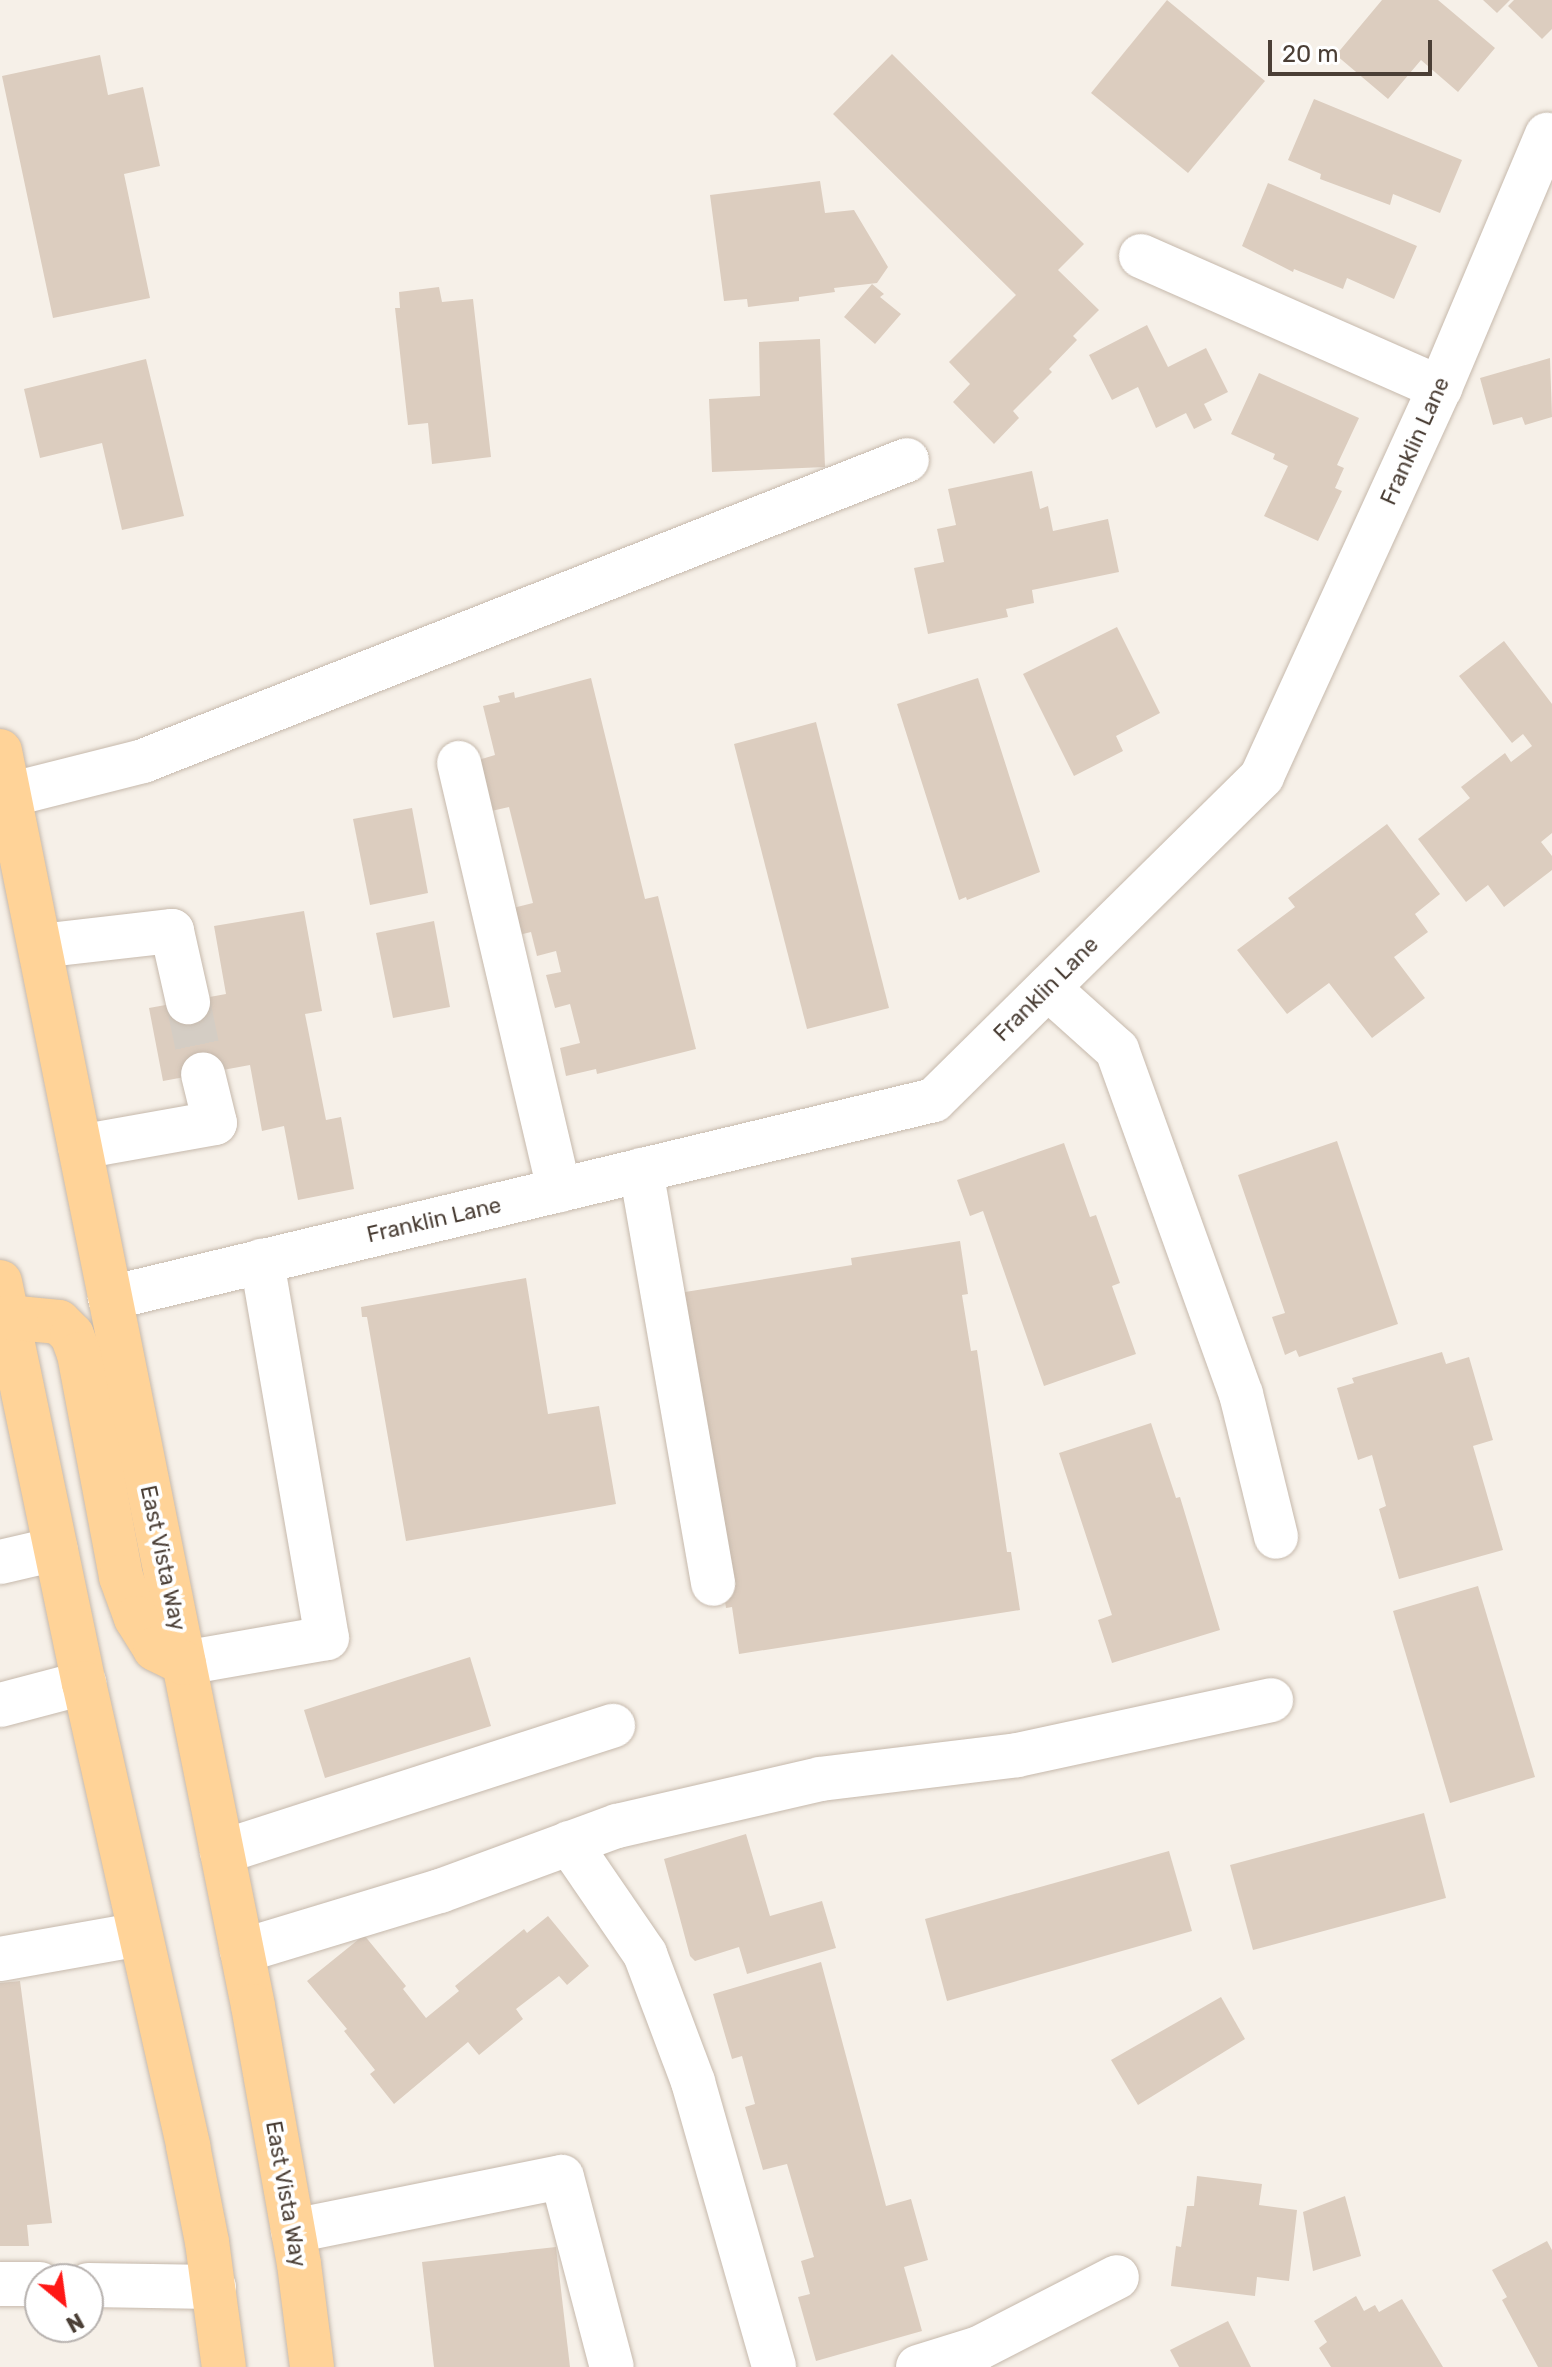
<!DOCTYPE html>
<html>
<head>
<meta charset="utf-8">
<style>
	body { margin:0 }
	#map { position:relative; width:1552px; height:2367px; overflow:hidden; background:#f6f0e8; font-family:Rubik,sans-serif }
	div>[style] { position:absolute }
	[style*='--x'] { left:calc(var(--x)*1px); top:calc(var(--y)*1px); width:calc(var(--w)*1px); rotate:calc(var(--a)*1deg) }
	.building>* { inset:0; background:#dccdbf }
	.minor-tunnel>* { height:44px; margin-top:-22px; transform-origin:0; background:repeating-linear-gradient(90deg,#d4cdc4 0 44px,transparent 0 66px) }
	.roads { filter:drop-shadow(0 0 2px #c6b9ac) drop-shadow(0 0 2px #c6b9ac) }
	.minor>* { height:44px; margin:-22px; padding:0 22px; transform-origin:22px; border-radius:22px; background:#fff }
	.major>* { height:44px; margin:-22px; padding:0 22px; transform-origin:22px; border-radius:22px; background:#ffd398 }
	span { translate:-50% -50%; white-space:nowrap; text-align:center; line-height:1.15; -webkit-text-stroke:8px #fff; paint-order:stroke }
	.street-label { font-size:22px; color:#4b3f36 }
	.north { position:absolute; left:24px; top:2263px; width:80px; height:80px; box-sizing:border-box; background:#fff; border:2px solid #b7b2af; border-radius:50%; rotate:151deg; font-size:22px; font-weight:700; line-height:32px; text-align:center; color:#4b3f36 }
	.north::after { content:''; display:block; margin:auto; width:28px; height:36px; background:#ff1816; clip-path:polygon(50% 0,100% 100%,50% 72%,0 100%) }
	.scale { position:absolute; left:1268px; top:40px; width:164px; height:36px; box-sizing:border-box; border:4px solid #4b3f36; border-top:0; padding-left:10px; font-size:24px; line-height:28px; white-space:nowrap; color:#4b3f36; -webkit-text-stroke:6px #fff; paint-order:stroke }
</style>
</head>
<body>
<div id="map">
	<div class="building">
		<div style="clip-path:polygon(1167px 0,1265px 81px,1188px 173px,1091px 93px)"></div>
		<div style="clip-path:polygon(1382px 0,1438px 0,1495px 48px,1458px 92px,1421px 60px,1388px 99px,1336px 55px)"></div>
		<div style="clip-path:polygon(1483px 0,1510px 0,1497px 13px)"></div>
		<div style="clip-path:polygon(1514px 0,1552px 0,1552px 29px,1542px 39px,1508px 6px)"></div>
		<div style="clip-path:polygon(892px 54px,1084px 244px,1058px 270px,1099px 310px,1073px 336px,1077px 340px,1049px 369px,1052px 372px,1013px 411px,1019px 418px,994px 444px,953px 402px,970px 384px,949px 362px,1016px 295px,833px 114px)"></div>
		<div style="clip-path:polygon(100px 55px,108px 95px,143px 87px,160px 166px,124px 174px,150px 298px,53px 318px,2px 76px)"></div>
		<div style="clip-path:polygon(1314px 99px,1462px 160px,1440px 213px,1393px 194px,1390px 205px,1320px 179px,1321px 174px,1288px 160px)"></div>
		<div style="clip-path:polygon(820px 181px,825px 213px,854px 210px,888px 267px,877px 283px,834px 288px,835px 292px,799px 297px,799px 301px,748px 307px,747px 299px,724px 301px,710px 195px)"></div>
		<div style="clip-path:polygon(1268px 183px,1417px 246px,1394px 299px,1347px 278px,1343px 289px,1294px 269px,1293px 272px,1242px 246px)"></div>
		<div style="clip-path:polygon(872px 284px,884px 294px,880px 297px,901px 314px,875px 344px,844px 317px)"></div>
		<div style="clip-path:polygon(439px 287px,442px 302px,473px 299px,491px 457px,432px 464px,428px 423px,408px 425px,395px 308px,400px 308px,399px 292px)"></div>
		<div style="clip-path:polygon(1147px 325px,1168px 367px,1206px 348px,1228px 392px,1204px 404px,1212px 420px,1194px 429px,1186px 413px,1156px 428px,1138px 387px,1112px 400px,1089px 355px)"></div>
		<div style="clip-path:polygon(820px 339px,825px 467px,712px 472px,709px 399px,760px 396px,759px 342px)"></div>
		<div style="clip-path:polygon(1550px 358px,1552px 417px,1525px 425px,1522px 417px,1493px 425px,1480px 378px)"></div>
		<div style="clip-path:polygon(146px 359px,184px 516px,122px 530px,102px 443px,40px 458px,24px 389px)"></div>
		<div style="clip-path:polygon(1259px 373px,1359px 418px,1337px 465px,1344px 468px,1335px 488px,1342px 491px,1318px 541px,1264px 516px,1288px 466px,1273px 459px,1275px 454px,1231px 434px)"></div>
		<div style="clip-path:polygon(1032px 471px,1040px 509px,1048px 506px,1053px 531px,1108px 519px,1119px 572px,1032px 590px,1034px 603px,1006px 609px,1008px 617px,928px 634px,914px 568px,944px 562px,937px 529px,956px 525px,948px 489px)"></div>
		<div style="clip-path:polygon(1117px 627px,1160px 713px,1116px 736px,1123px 751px,1074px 776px,1023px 674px)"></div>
		<div style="clip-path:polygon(1504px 641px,1552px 704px,1552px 833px,1541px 842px,1552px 856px,1552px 870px,1504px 907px,1488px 885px,1466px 902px,1418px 839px,1470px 798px,1461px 787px,1505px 753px,1511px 762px,1532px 746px,1523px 734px,1512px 743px,1459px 676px)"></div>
		<div style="clip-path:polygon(591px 678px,645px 899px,658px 896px,696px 1049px,597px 1074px,596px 1069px,566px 1076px,560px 1048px,580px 1043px,570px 1004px,555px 1008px,546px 975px,561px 972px,556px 951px,537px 956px,531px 932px,519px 935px,513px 908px,533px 903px,509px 807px,487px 812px,475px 761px,495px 755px,483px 706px,500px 702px,498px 696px,514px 692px,515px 698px)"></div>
		<div style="clip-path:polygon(978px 678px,1040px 872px,967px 900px,966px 897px,959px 900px,897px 704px)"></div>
		<div style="clip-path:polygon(816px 722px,889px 1008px,807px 1029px,734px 744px)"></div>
		<div style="clip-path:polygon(412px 808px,428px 893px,370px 905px,353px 819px)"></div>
		<div style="clip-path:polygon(1387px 824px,1440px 894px,1415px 914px,1428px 932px,1394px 957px,1425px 998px,1372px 1038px,1329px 983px,1287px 1014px,1237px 950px,1295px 907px,1288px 898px)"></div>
		<div style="clip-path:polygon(304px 911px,322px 1011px,305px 1014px,326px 1120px,341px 1117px,354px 1189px,298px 1200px,284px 1126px,262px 1131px,250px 1065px,163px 1081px,149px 1008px,226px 994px,214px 926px)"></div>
		<div style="clip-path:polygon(434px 921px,450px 1007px,393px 1018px,376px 933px)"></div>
		<div style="clip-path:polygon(1337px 1141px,1398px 1324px,1299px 1357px,1296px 1350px,1285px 1355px,1272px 1317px,1285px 1313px,1238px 1175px)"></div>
		<div style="clip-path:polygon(1064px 1143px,1090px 1217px,1096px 1215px,1120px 1283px,1112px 1286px,1136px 1354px,1044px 1386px,983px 1211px,970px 1216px,957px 1180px)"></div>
		<div style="clip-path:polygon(960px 1241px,968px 1294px,962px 1295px,971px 1351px,977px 1350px,1007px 1552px,1011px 1552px,1020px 1610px,739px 1654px,732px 1607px,726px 1608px,679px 1293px,852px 1265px,851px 1258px)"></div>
		<div style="clip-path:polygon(526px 1278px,548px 1414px,599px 1406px,616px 1504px,406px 1541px,367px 1317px,362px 1317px,361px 1307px)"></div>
		<div style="clip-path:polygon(1442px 1352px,1446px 1364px,1469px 1357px,1493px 1440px,1473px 1446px,1503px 1550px,1399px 1579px,1379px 1509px,1386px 1506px,1372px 1455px,1358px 1460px,1337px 1388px,1354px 1383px,1352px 1378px)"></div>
		<div style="clip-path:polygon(1151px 1423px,1176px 1498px,1180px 1497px,1220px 1630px,1112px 1663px,1098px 1620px,1112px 1615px,1059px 1453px)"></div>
		<div style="clip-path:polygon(1478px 1586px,1535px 1777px,1450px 1803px,1393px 1611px)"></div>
		<div style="clip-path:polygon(470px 1657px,491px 1726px,325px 1778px,304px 1710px)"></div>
		<div style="clip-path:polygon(1424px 1813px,1446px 1898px,1253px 1950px,1230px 1865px)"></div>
		<div style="clip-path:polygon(746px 1834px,770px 1916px,822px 1901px,836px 1948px,747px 1974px,739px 1947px,695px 1961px,690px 1956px,664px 1859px)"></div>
		<div style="clip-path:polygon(1169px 1851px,1192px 1931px,947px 2001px,925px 1919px)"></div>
		<div style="clip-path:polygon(548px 1916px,589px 1966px,567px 1985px,559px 1976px,516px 2009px,523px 2019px,479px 2055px,468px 2042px,394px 2104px,370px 2074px,375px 2070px,344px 2031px,347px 2029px,307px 1981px,364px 1935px,406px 1986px,403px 1989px,426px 2018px,459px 1991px,455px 1986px,524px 1929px,527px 1933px)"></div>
		<div style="clip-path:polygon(821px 1962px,886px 2206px,911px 2199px,928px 2260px,904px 2267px,922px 2331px,816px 2361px,798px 2297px,810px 2294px,801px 2261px,814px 2257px,787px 2164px,763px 2170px,745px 2107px,755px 2104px,742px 2056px,732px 2059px,713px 1994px)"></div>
		<div style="clip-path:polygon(20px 1981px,52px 2223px,27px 2225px,29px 2246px,0 2246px,0 1983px)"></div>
		<div style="clip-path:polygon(1221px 1997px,1245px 2039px,1138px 2105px,1111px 2060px)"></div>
		<div style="clip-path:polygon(1197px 2176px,1262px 2184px,1259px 2205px,1297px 2210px,1289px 2281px,1257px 2277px,1255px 2296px,1171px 2286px,1176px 2246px,1181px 2247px,1187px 2206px,1194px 2206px)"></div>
		<div style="clip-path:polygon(1345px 2196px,1361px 2256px,1313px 2271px,1303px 2212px)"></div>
		<div style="clip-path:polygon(1547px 2241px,1552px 2250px,1552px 2367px,1538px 2367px,1502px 2300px,1507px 2297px,1492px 2270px)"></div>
		<div style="clip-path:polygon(556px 2247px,570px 2367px,434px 2367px,422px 2262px)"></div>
		<div style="clip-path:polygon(1356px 2296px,1364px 2311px,1375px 2305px,1379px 2312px,1402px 2299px,1443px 2367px,1331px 2367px,1319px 2348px,1327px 2342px,1314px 2321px)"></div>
		<div style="clip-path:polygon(1228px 2321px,1251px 2367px,1179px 2367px,1170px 2350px)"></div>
	</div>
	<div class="minor-tunnel">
		<div style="--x:188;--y:1002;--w:74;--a:78.2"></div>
	</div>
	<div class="roads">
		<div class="minor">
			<div style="--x:1141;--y:256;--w:327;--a:23.8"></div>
			<div style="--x:459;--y:763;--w:439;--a:76.8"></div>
			<div style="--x:9;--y:795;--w:138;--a:-14.2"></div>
			<div style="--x:143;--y:761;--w:821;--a:-21.5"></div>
			<div style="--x:40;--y:946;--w:133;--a:-6.5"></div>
			<div style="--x:172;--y:931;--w:73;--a:77.3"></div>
			<div style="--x:1048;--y:988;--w:93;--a:41.9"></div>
			<div style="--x:1117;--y:1050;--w:366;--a:70.2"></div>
			<div style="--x:1241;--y:1394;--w:147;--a:76.2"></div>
			<div style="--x:80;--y:1147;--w:137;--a:-10.1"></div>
			<div style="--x:215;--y:1123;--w:50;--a:-103.8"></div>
			<div style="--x:641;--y:1170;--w:420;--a:80.1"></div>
			<div style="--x:110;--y:1298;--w:847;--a:-13.51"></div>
			<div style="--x:934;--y:1100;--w:461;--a:-44.6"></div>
			<div style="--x:1262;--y:776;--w:427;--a:-65.4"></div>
			<div style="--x:1440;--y:388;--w:275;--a:-67.1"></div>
			<div style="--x:0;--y:1562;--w:57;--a:-13.1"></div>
			<div style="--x:184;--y:1663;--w:145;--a:-9.9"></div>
			<div style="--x:327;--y:1638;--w:383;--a:-99.8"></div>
			<div style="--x:0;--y:1705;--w:87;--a:-14.7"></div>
			<div style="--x:569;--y:1843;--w:135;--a:55.6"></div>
			<div style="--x:645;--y:1954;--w:137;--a:69.4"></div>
			<div style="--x:693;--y:2082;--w:296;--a:74.1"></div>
			<div style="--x:222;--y:1852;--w:411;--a:-17.9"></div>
			<div style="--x:242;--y:1951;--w:207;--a:-16.9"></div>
			<div style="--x:440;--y:1891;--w:189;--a:-20.2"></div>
			<div style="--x:617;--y:1826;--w:208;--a:-13"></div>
			<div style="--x:820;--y:1779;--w:198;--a:-6.9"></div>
			<div style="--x:1017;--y:1755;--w:260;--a:-12.2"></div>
			<div style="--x:0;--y:1959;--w:142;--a:-10.1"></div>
			<div style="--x:293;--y:2231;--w:274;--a:-11.4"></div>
			<div style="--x:562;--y:2177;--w:196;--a:75.3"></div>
			<div style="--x:0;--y:2284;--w:40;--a:0"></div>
			<div style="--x:88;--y:2285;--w:126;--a:0.9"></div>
			<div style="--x:918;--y:2367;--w:64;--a:-17.3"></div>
			<div style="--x:979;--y:2348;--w:155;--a:-27.2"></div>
		</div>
		<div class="major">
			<div style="--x:0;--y:751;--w:1280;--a:78.6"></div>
			<div style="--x:253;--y:2006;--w:262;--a:79.9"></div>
			<div style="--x:299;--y:2264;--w:104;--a:82.8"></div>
			<div style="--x:0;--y:1282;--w:410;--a:78.2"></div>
			<div style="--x:84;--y:1683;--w:475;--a:77.3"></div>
			<div style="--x:188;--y:2146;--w:98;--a:78.8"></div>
			<div style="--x:207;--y:2242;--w:126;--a:82.3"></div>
			<div style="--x:7;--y:1317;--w:52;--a:5.5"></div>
			<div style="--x:59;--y:1322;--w:18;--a:45"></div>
			<div style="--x:72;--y:1335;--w:20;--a:70"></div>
			<div style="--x:79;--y:1354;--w:227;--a:79.3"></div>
			<div style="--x:121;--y:1577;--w:44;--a:69.9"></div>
			<div style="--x:136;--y:1618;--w:36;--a:58"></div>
			<div style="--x:155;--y:1649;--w:32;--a:26"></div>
		</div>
	</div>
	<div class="street-label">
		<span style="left:1415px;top:441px;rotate:-66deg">Franklin Lane</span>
		<span style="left:1046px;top:989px;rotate:-45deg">Franklin Lane</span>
		<span style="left:434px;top:1220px;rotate:-13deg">Franklin Lane</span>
		<span style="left:163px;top:1558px;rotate:78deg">East Vista Way</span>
		<span style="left:286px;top:2194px;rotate:80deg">East Vista Way</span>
	</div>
	<div class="north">N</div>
	<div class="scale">20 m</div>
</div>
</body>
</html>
